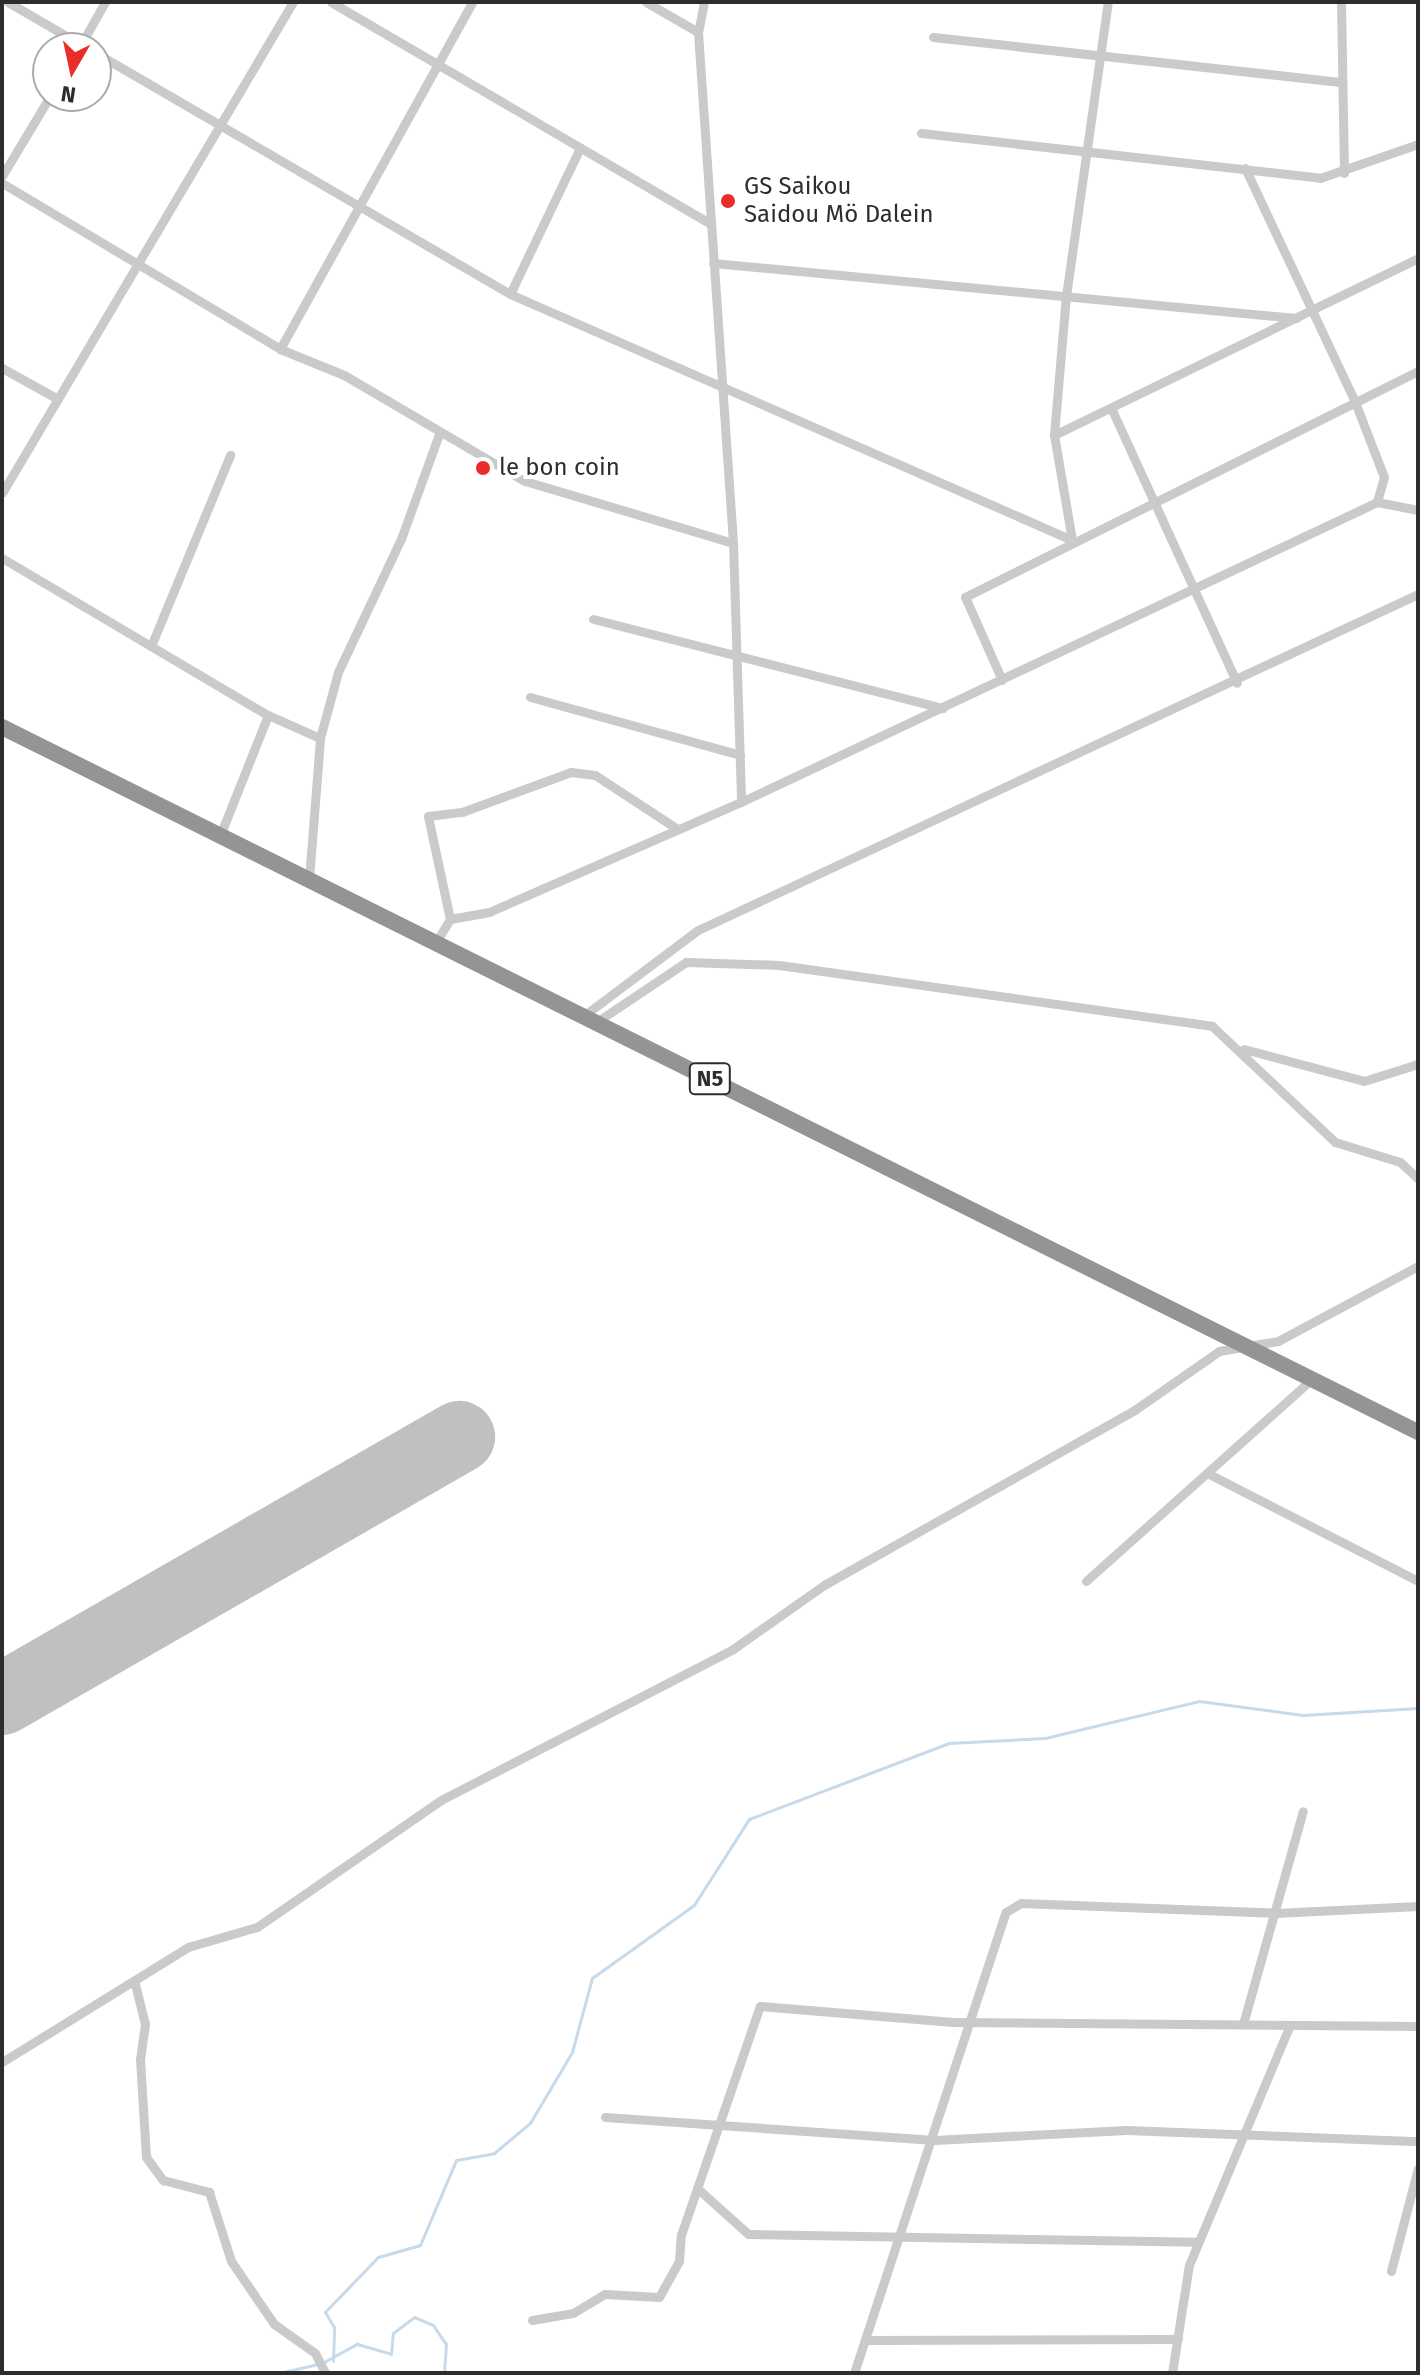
<!DOCTYPE html>
<html>
<head>
<meta charset="utf-8">
<style>
	body { margin:0 }
	#map { position:relative; width:1420px; height:2375px; overflow:hidden; background:#fff; font-family:"Fira Sans",sans-serif }
	div>[style] { position:absolute }
	[style*='--x'] { left:calc(var(--x)*1px); top:calc(var(--y)*1px); width:calc(var(--w)*1px); rotate:calc(var(--a)*1deg) }
	.stream>* { height:3px; margin:-1.5px; padding:0 1.5px; transform-origin:1.5px; border-radius:1.5px; background:#c6daec }
	.runway>* { height:72px; margin:-36px; padding:0 36px; transform-origin:36px; border-radius:36px; background:#c0c0c0 }
	.street>* { height:9px; margin:-4.5px; padding:0 4.5px; transform-origin:4.5px; border-radius:4.5px; background:#cacaca }
	.highway>* { height:16px; margin:-8px; padding:0 8px; transform-origin:8px; border-radius:8px; background:#949494 }
	.dots>* { width:22px; height:22px; translate:-50% -50%; box-sizing:border-box; border:4px solid #fff; border-radius:50% }
	span { translate:-50% -50%; white-space:nowrap; text-align:center; line-height:1.15; -webkit-text-stroke:8px #fff; paint-order:stroke }
	.shield-label span { padding:2px 6px; background:#fff; border:2px solid; border-radius:6px; -webkit-text-stroke-width:0 }
	.shield-label { font-size:22px; color:#2d2d2d; font-weight:700 }
	.poi-label { font-size:24px; color:#2d2d2d }
	.left { translate:0 -50%; text-align:left }
	.frame { position:absolute; inset:0; border:4px solid #2d2d2d; pointer-events:none }
	.north { position:absolute; left:32px; top:32px; width:80px; height:80px; box-sizing:border-box; background:#fff; border:2px solid #ababab; border-radius:50%; rotate:189deg; font-size:22px; font-weight:700; line-height:32px; text-align:center; color:#2d2d2d }
	.north::after { content:''; display:block; margin:auto; width:28px; height:36px; background:#ea2c2a; clip-path:polygon(50% 0,100% 100%,50% 72%,0 100%) }
</style>
</head>
<body>
<div id="map">
	<div class="stream">
		<div style="--x:333;--y:2361;--w:34;--a:-88"></div>
		<div style="--x:334;--y:2327;--w:17;--a:-121"></div>
		<div style="--x:325;--y:2312;--w:76;--a:-46.1"></div>
		<div style="--x:378;--y:2257;--w:44;--a:-15.9"></div>
		<div style="--x:420;--y:2245;--w:92;--a:-67"></div>
		<div style="--x:456;--y:2160;--w:39;--a:-10"></div>
		<div style="--x:494;--y:2153;--w:47;--a:-39.8"></div>
		<div style="--x:530;--y:2123;--w:82;--a:-59.4"></div>
		<div style="--x:572;--y:2052;--w:77;--a:-74.9"></div>
		<div style="--x:592;--y:1978;--w:125;--a:-35.6"></div>
		<div style="--x:694;--y:1905;--w:102;--a:-57.4"></div>
		<div style="--x:749;--y:1819;--w:214;--a:-20.8"></div>
		<div style="--x:949;--y:1743;--w:96;--a:-3"></div>
		<div style="--x:1045;--y:1738;--w:158;--a:-13.5"></div>
		<div style="--x:1199;--y:1701;--w:105;--a:7.7"></div>
		<div style="--x:1303;--y:1715;--w:115;--a:-3.5"></div>
		<div style="--x:324;--y:2362;--w:38;--a:-29"></div>
		<div style="--x:357;--y:2344;--w:35;--a:16"></div>
		<div style="--x:391;--y:2354;--w:21;--a:-85"></div>
		<div style="--x:393;--y:2333;--w:26;--a:-37"></div>
		<div style="--x:414;--y:2317;--w:21;--a:23"></div>
		<div style="--x:433;--y:2325;--w:23;--a:56"></div>
		<div style="--x:446;--y:2344;--w:29;--a:94"></div>
		<div style="--x:279;--y:2373;--w:39;--a:-13"></div>
	</div>
	<div class="runway">
		<div style="--x:2;--y:1699;--w:527;--a:-29.83"></div>
	</div>
	<div class="street">
		<div style="--x:8;--y:2;--w:91;--a:30.2"></div>
		<div style="--x:331;--y:2;--w:440;--a:30.3"></div>
		<div style="--x:646;--y:2;--w:60;--a:30"></div>
		<div style="--x:704;--y:2;--w:31;--a:101"></div>
		<div style="--x:698;--y:32;--w:512;--a:86.08"></div>
		<div style="--x:733;--y:543;--w:259;--a:88.2"></div>
		<div style="--x:1341;--y:2;--w:171;--a:89"></div>
		<div style="--x:933;--y:37;--w:407;--a:6.3"></div>
		<div style="--x:79;--y:48;--w:53;--a:-60.5"></div>
		<div style="--x:96;--y:53;--w:479;--a:30.2"></div>
		<div style="--x:510;--y:294;--w:613;--a:23.64"></div>
		<div style="--x:921;--y:133;--w:402;--a:6.4"></div>
		<div style="--x:1320;--y:178;--w:104;--a:-19.1"></div>
		<div style="--x:1245;--y:168;--w:259;--a:64.8"></div>
		<div style="--x:1355;--y:402;--w:80;--a:68.9"></div>
		<div style="--x:1384;--y:477;--w:26;--a:106"></div>
		<div style="--x:2;--y:176;--w:93;--a:-59"></div>
		<div style="--x:2;--y:183;--w:324;--a:30.8"></div>
		<div style="--x:280;--y:349;--w:69;--a:22.1"></div>
		<div style="--x:344;--y:375;--w:210;--a:30.4"></div>
		<div style="--x:525;--y:481;--w:217;--a:16.6"></div>
		<div style="--x:713;--y:263;--w:586;--a:5.39"></div>
		<div style="--x:510;--y:294;--w:162;--a:-64.4"></div>
		<div style="--x:280;--y:349;--w:397;--a:-61"></div>
		<div style="--x:2;--y:368;--w:64;--a:29"></div>
		<div style="--x:1112;--y:410;--w:300;--a:65.4"></div>
		<div style="--x:1054;--y:435;--w:405;--a:-25.9"></div>
		<div style="--x:2;--y:493;--w:571;--a:-59.35"></div>
		<div style="--x:1072;--y:540;--w:107;--a:-99.7"></div>
		<div style="--x:1054;--y:435;--w:140;--a:-85.1"></div>
		<div style="--x:1066;--y:296;--w:297;--a:-81.9"></div>
		<div style="--x:2;--y:558;--w:309;--a:30.6"></div>
		<div style="--x:268;--y:715;--w:132;--a:111.7"></div>
		<div style="--x:593;--y:619;--w:361;--a:14.3"></div>
		<div style="--x:151;--y:646;--w:207;--a:-67.5"></div>
		<div style="--x:1002;--y:680;--w:91;--a:-114"></div>
		<div style="--x:965;--y:597;--w:506;--a:-26.51"></div>
		<div style="--x:530;--y:697;--w:218;--a:15.4"></div>
		<div style="--x:268;--y:715;--w:57;--a:23.9"></div>
		<div style="--x:309;--y:879;--w:141;--a:-85.5"></div>
		<div style="--x:320;--y:738;--w:68;--a:-74.7"></div>
		<div style="--x:338;--y:672;--w:147;--a:-64.7"></div>
		<div style="--x:401;--y:539;--w:112;--a:-70.1"></div>
		<div style="--x:450;--y:919;--w:105;--a:-102.1"></div>
		<div style="--x:428;--y:816;--w:34;--a:-7"></div>
		<div style="--x:462;--y:812;--w:116;--a:-20.2"></div>
		<div style="--x:571;--y:772;--w:24;--a:7"></div>
		<div style="--x:595;--y:775;--w:97;--a:33.2"></div>
		<div style="--x:435;--y:944;--w:29;--a:-59"></div>
		<div style="--x:450;--y:919;--w:40;--a:-10"></div>
		<div style="--x:489;--y:912;--w:275;--a:-23.6"></div>
		<div style="--x:741;--y:802;--w:703;--a:-25.25"></div>
		<div style="--x:1377;--y:502;--w:42;--a:11"></div>
		<div style="--x:582;--y:1017;--w:145;--a:-36.9"></div>
		<div style="--x:698;--y:930;--w:795;--a:-25.02"></div>
		<div style="--x:595;--y:1023;--w:110;--a:-33.8"></div>
		<div style="--x:686;--y:962;--w:93;--a:1.8"></div>
		<div style="--x:779;--y:965;--w:437;--a:8"></div>
		<div style="--x:1212;--y:1026;--w:169;--a:43.3"></div>
		<div style="--x:1335;--y:1142;--w:68;--a:17.1"></div>
		<div style="--x:1400;--y:1162;--w:25;--a:43"></div>
		<div style="--x:1244;--y:1049;--w:124;--a:14.9"></div>
		<div style="--x:1364;--y:1081;--w:57;--a:-17.5"></div>
		<div style="--x:1209;--y:1474;--w:235;--a:27.1"></div>
		<div style="--x:1086;--y:1581;--w:305;--a:-41.8"></div>
		<div style="--x:135;--y:1984;--w:41;--a:76"></div>
		<div style="--x:145;--y:2024;--w:35;--a:98"></div>
		<div style="--x:140;--y:2059;--w:98;--a:86.5"></div>
		<div style="--x:146;--y:2157;--w:29;--a:54"></div>
		<div style="--x:163;--y:2180;--w:48;--a:14.6"></div>
		<div style="--x:209;--y:2192;--w:72;--a:72.3"></div>
		<div style="--x:231;--y:2261;--w:76;--a:55.7"></div>
		<div style="--x:274;--y:2324;--w:50;--a:35.3"></div>
		<div style="--x:315;--y:2353;--w:22;--a:63"></div>
		<div style="--x:1243;--y:2024;--w:221;--a:-74.3"></div>
		<div style="--x:2;--y:2062;--w:219;--a:-31.7"></div>
		<div style="--x:188;--y:1947;--w:72;--a:-16.2"></div>
		<div style="--x:257;--y:1927;--w:224;--a:-34.6"></div>
		<div style="--x:441;--y:1800;--w:329;--a:-27.3"></div>
		<div style="--x:733;--y:1649;--w:111;--a:-35.1"></div>
		<div style="--x:824;--y:1585;--w:358;--a:-29.4"></div>
		<div style="--x:1136;--y:1409;--w:101;--a:-34.9"></div>
		<div style="--x:1219;--y:1351;--w:60;--a:-9.6"></div>
		<div style="--x:1278;--y:1341;--w:159;--a:-28.2"></div>
		<div style="--x:605;--y:2117;--w:330;--a:4"></div>
		<div style="--x:934;--y:2140;--w:192;--a:-3"></div>
		<div style="--x:1126;--y:2130;--w:292;--a:2.2"></div>
		<div style="--x:697;--y:2188;--w:69;--a:42"></div>
		<div style="--x:748;--y:2234;--w:449;--a:1"></div>
		<div style="--x:1391;--y:2271;--w:106;--a:-75.3"></div>
		<div style="--x:532;--y:2320;--w:42;--a:-9.7"></div>
		<div style="--x:573;--y:2313;--w:37;--a:-31"></div>
		<div style="--x:605;--y:2294;--w:54;--a:3.2"></div>
		<div style="--x:659;--y:2297;--w:41;--a:-60.9"></div>
		<div style="--x:679;--y:2261;--w:26;--a:-86"></div>
		<div style="--x:681;--y:2235;--w:242;--a:-71"></div>
		<div style="--x:760;--y:2006;--w:197;--a:4.7"></div>
		<div style="--x:956;--y:2022;--w:462;--a:0.5"></div>
		<div style="--x:866;--y:2340;--w:312;--a:-0.2"></div>
		<div style="--x:854;--y:2373;--w:485;--a:-71.8"></div>
		<div style="--x:1006;--y:1912;--w:17;--a:-31"></div>
		<div style="--x:1021;--y:1903;--w:255;--a:2.2"></div>
		<div style="--x:1276;--y:1913;--w:142;--a:-2.8"></div>
		<div style="--x:1172;--y:2373;--w:109;--a:-81.1"></div>
		<div style="--x:1189;--y:2265;--w:260;--a:-67.2"></div>
	</div>
	<div class="highway">
		<div style="--x:2;--y:727;--w:1582;--a:26.47"></div>
	</div>
	<div class="dots">
		<div style="left:728px;top:201px;background:#ea2c2a"></div>
		<div style="left:483px;top:468px;background:#ea2c2a"></div>
	</div>
	<div class="shield-label">
		<span style="left:710px;top:1079px">N5</span>
	</div>
	<div class="poi-label">
		<span class="left" style="left:744px;top:201px">GS Saikou<br>Saidou Mö Dalein</span>
		<span class="left" style="left:499px;top:468px">le bon coin</span>
	</div>
	<div class="frame"></div>
	<div class="north">N</div>
</div>
</body>
</html>
